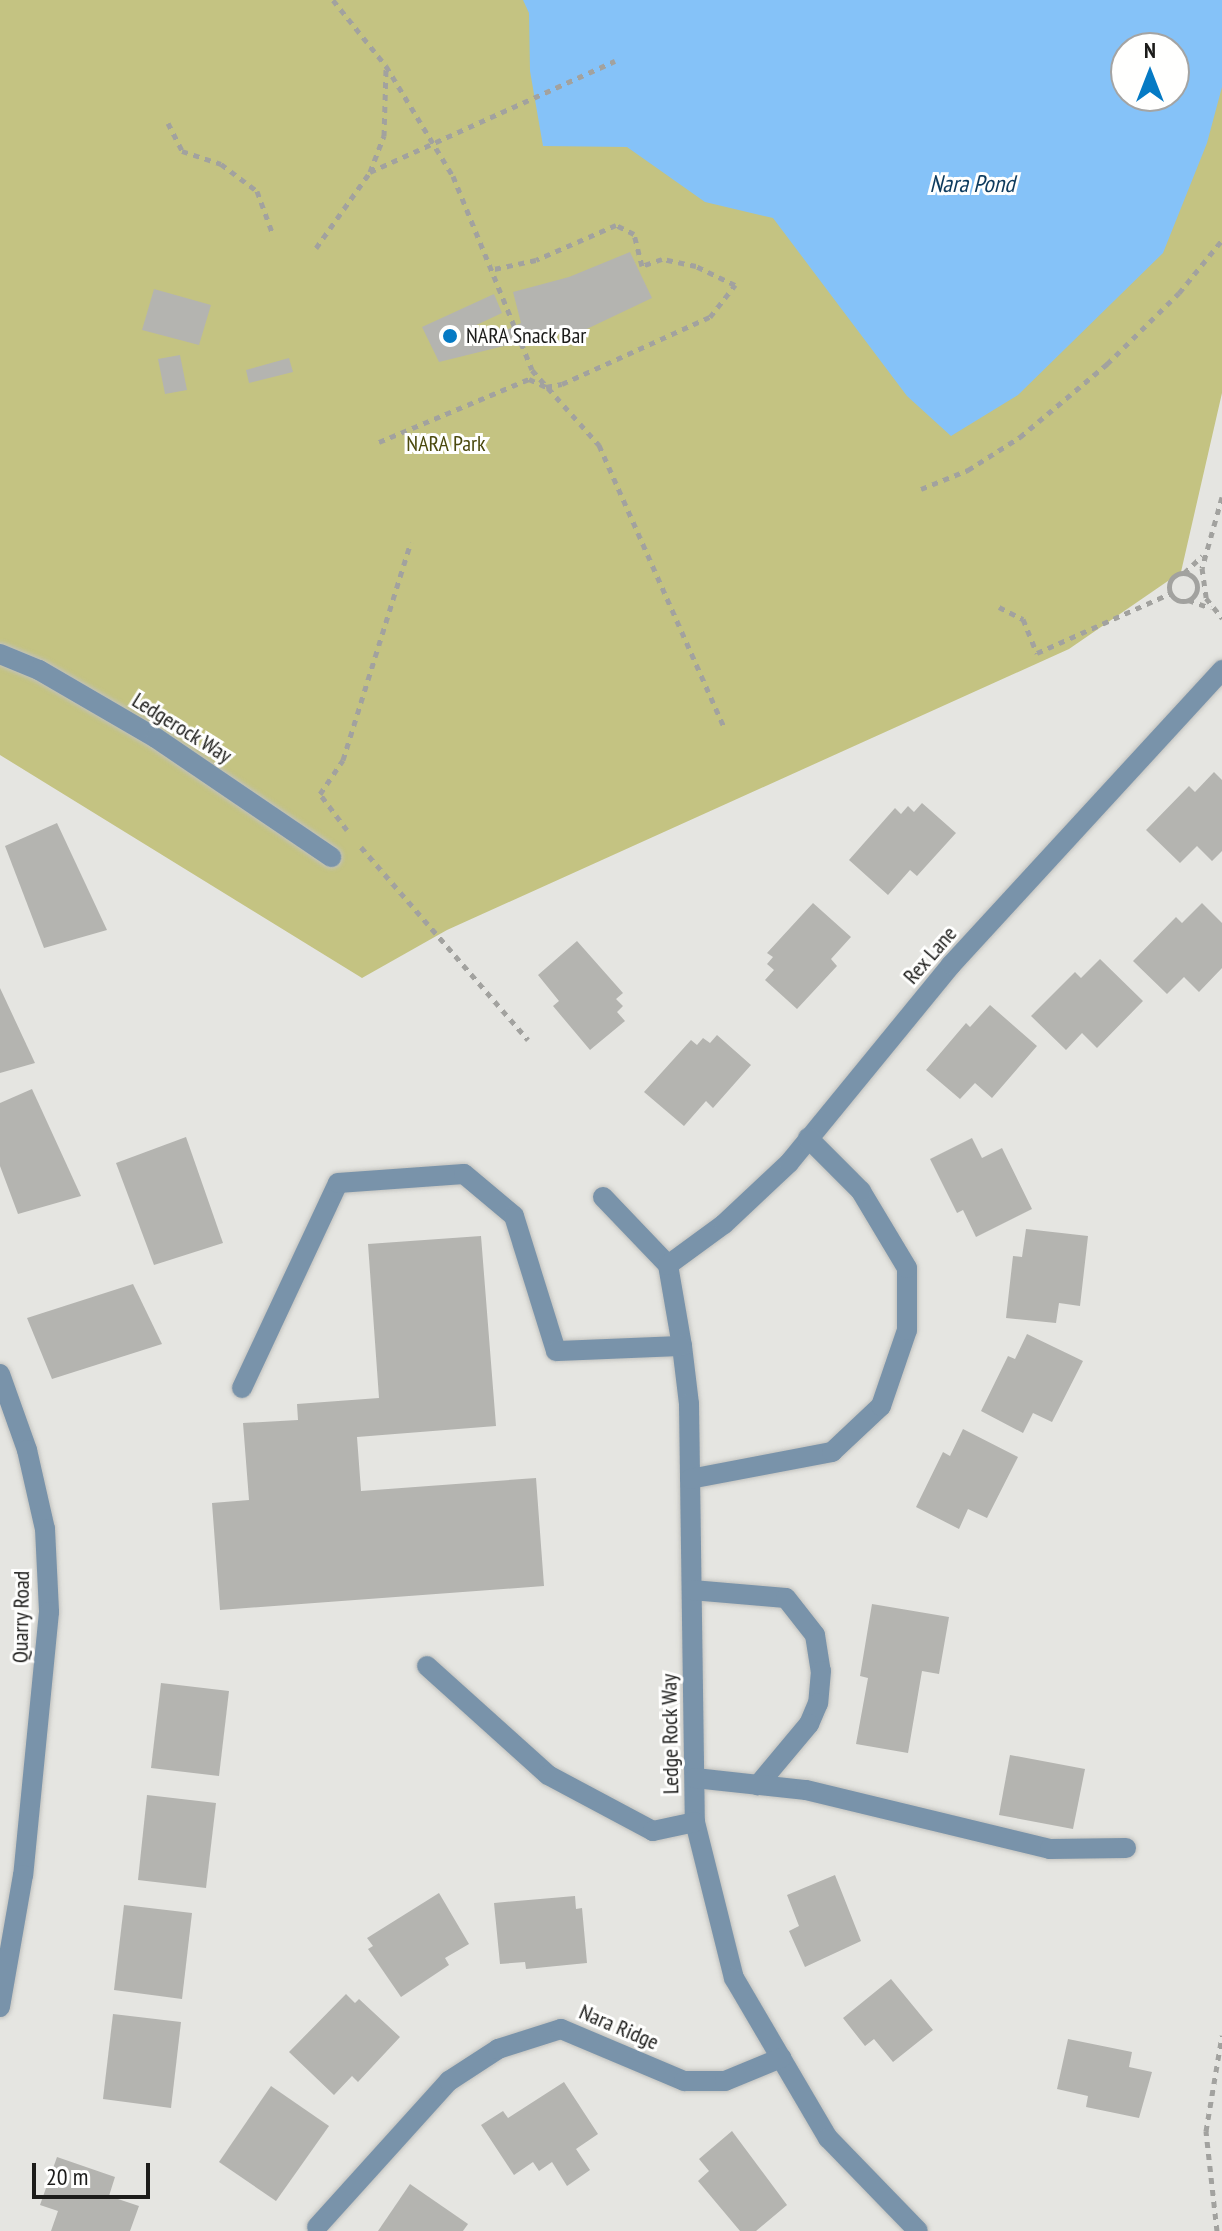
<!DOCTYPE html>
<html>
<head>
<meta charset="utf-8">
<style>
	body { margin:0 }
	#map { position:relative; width:1222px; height:2231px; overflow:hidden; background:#e5e5e1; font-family:"PT Sans Narrow",sans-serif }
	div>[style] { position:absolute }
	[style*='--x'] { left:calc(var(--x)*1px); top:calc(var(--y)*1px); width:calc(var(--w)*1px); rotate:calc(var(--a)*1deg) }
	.green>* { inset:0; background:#c4c382 }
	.water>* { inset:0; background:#85c2f8 }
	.building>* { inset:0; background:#b4b4b0 }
	.path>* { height:5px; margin-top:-2.5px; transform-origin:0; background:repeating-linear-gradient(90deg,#a2a29f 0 6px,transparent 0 12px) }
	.path>.ring { margin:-2.5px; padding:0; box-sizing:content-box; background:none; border:5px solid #a2a29f; border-radius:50% }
	.roads { filter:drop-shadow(0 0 2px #c1c1bd) drop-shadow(0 0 2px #c1c1bd) }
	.minor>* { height:20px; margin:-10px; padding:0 10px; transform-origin:10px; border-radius:10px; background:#7993aa }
	.dots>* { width:22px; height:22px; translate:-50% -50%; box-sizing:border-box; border:4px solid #fffffe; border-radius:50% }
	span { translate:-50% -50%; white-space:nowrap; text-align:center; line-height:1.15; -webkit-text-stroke:6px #fffffe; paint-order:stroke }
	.poi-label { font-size:22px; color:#1c1c1a }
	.left { translate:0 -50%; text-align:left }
	.park-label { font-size:22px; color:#4c4a0e }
	.street-label { font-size:22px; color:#1c1c1a }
	.water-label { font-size:24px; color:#0d3b5e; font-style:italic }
	.north { position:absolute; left:1110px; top:32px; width:80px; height:80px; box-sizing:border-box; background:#fffffe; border:2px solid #a4a4a3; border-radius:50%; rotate:0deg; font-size:22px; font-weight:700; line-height:32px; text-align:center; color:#1c1c1a }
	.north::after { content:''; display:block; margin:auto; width:28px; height:36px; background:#057ac4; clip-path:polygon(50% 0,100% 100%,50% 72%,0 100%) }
	.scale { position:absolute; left:32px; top:2163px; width:118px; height:36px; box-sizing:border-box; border:4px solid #1c1c1a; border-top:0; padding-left:10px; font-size:24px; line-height:28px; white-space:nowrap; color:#1c1c1a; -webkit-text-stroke:6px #fffffe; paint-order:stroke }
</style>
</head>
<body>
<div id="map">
	<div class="green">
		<div style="clip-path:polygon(evenodd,0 0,1222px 0,1222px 393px,1181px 572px,1069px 649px,447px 930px,362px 978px,0 755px,0 0,1126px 48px,1174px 48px,1174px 96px,1126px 96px,1126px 48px)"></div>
	</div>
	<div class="water">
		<div style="clip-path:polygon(evenodd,523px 0,1222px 0,1222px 87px,1207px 143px,1163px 253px,1018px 395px,951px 436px,907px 396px,773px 218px,705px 202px,627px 147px,543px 146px,530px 71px,529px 13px,523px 0,1126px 48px,1174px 48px,1174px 96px,1126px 96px,1126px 48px)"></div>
	</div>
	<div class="building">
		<div style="clip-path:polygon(630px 252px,652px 298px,572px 336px,557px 333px,439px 362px,422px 327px,494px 294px,502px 313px,470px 328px,477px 344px,521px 323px,513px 292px,569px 277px)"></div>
		<div style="clip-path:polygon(154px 289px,211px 305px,199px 345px,142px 330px)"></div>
		<div style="clip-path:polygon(180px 355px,187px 390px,165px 394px,158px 359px)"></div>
		<div style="clip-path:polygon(289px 358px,293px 372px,249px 383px,246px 370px)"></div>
		<div style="clip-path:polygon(1214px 772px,1222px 780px,1222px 851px,1212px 861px,1197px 846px,1180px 863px,1146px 830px,1189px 786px,1195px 792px)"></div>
		<div style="clip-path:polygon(922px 803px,956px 833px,917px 876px,910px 870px,888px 895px,849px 860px,895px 808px,901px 814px,908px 806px,914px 812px)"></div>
		<div style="clip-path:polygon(57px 823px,107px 930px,44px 948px,5px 846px)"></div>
		<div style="clip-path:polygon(813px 903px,851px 937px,831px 959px,837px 966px,797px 1009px,765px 980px,774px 970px,767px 964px,773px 957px,767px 953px)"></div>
		<div style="clip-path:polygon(1202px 903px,1222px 923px,1222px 968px,1199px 992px,1184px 977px,1167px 994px,1133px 961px,1176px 917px,1182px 923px)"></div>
		<div style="clip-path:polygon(577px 941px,623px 993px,616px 999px,623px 1006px,617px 1012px,625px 1021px,590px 1050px,553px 1006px,559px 1001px,538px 975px)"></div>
		<div style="clip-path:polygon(1100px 959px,1143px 1001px,1097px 1048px,1082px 1033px,1066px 1050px,1031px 1016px,1075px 972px,1081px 978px)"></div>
		<div style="clip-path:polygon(0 988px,35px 1063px,0 1073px)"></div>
		<div style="clip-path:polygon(990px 1005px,1037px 1046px,992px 1098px,975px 1083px,960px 1099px,926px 1070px,966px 1023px,970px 1027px)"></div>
		<div style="clip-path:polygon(717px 1035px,751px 1065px,713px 1108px,706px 1101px,684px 1126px,644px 1092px,691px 1040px,697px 1045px,703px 1038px,710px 1043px)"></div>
		<div style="clip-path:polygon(32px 1089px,81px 1196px,18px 1214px,0 1166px,0 1103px)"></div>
		<div style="clip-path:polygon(186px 1137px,223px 1243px,154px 1265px,116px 1163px)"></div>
		<div style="clip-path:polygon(972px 1138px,982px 1158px,1002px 1148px,1032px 1209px,976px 1237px,963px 1210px,957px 1213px,930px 1159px)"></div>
		<div style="clip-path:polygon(1026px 1229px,1088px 1236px,1080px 1306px,1059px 1303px,1056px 1323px,1006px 1318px,1013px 1256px,1022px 1257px)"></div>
		<div style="clip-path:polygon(481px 1236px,496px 1426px,357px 1437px,361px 1491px,536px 1478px,544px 1586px,220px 1610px,212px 1503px,249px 1500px,243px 1423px,298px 1420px,297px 1404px,379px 1398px,368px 1244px)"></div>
		<div style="clip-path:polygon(133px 1284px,162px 1344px,52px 1379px,27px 1318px)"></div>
		<div style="clip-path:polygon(1027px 1334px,1083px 1361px,1052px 1422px,1033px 1413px,1023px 1433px,981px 1411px,1008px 1356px,1015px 1359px)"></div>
		<div style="clip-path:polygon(963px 1429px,1018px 1457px,987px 1518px,968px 1509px,959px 1529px,916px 1507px,943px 1452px,950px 1456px)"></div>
		<div style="clip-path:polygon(872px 1604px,949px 1617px,939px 1674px,922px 1671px,908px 1753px,856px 1744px,868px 1678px,860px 1676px)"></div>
		<div style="clip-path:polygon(161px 1683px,229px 1691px,219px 1776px,151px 1768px)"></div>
		<div style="clip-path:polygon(1010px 1755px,1085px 1769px,1073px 1829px,999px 1815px)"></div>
		<div style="clip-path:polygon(147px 1795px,216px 1803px,206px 1888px,138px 1880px)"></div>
		<div style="clip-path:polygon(835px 1875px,861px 1941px,805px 1967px,789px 1931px,799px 1926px,787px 1895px)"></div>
		<div style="clip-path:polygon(439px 1893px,469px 1944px,445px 1958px,449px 1965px,401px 1997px,368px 1949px,373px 1946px,367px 1938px)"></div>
		<div style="clip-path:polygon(575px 1896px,576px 1909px,582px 1908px,587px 1963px,526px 1969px,525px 1962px,500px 1964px,494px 1903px)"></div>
		<div style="clip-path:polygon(124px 1905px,192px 1913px,182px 1999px,114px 1990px)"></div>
		<div style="clip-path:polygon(891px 1979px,933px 2030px,893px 2062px,874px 2039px,865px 2046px,843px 2018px)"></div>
		<div style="clip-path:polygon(346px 1994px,355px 2003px,359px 1999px,400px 2037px,358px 2082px,352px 2076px,334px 2095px,289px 2052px)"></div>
		<div style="clip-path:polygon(113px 2014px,181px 2022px,171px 2108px,103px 2099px)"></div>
		<div style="clip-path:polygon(1068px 2039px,1132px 2052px,1129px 2067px,1152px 2072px,1139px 2118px,1086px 2107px,1088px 2096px,1057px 2089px)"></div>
		<div style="clip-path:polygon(564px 2082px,598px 2134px,576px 2149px,590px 2170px,567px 2186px,552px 2162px,539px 2171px,533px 2162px,514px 2175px,481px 2125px,503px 2111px,508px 2118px)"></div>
		<div style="clip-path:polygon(271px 2086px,329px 2126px,276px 2201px,219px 2162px)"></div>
		<div style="clip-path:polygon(732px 2131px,787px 2205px,756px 2231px,740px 2231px,698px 2181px,709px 2171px,699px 2159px)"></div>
		<div style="clip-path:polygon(57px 2157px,115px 2177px,109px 2196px,139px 2206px,130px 2231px,51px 2231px,58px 2211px,40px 2205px)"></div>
		<div style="clip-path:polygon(410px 2184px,468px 2224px,463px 2231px,378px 2231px)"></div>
	</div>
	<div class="path">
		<div style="--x:333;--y:0;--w:85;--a:51.2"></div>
		<div style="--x:386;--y:66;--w:129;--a:58.7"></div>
		<div style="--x:453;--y:176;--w:209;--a:67.8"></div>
		<div style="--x:532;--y:370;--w:101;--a:48.2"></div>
		<div style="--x:599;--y:445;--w:311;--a:66.1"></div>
		<div style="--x:168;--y:123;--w:31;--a:63"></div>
		<div style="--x:182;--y:151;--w:41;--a:18.4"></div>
		<div style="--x:221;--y:164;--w:45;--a:36.9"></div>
		<div style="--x:257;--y:191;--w:44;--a:69.9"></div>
		<div style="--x:370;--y:172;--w:269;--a:-24.4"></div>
		<div style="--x:316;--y:248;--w:93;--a:-54.6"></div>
		<div style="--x:370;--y:172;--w:39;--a:-69"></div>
		<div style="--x:384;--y:136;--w:69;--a:-88.3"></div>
		<div style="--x:379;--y:442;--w:163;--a:-22.8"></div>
		<div style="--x:529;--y:379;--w:19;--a:25"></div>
		<div style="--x:546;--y:387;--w:16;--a:-11"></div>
		<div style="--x:562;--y:384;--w:162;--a:-24.4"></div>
		<div style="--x:710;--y:317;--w:41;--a:-52"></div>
		<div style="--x:735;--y:285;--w:43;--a:-154"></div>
		<div style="--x:696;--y:266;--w:35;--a:-168"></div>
		<div style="--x:662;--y:259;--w:21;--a:161"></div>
		<div style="--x:642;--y:266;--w:33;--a:-104"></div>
		<div style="--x:634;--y:234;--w:20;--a:-153"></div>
		<div style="--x:616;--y:225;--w:87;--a:156.4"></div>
		<div style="--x:536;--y:260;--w:43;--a:167.9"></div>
		<div style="--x:921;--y:489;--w:51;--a:-22"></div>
		<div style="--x:968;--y:470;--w:62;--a:-32.4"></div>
		<div style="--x:1020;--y:437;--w:114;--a:-40"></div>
		<div style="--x:1107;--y:364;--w:101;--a:-44.6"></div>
		<div style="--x:1179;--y:293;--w:68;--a:-50.9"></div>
		<div style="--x:1222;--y:497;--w:74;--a:105.7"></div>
		<div style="--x:1202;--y:568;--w:30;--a:82"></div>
		<div style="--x:1206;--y:598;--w:26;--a:51"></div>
		<div style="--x:1184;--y:573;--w:25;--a:-43"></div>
		<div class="ring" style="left:1169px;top:573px;width:23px;height:23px"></div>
		<div style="--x:1188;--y:600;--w:24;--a:19"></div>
		<div style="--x:999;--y:607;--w:27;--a:27"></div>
		<div style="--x:1023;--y:619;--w:37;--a:68"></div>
		<div style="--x:1037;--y:653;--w:147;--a:-24.1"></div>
		<div style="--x:347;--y:830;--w:45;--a:-126.9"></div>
		<div style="--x:320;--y:794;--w:41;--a:-55.9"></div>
		<div style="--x:343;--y:760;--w:228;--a:-72.7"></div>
		<div style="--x:361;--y:847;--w:255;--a:49.1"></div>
		<div style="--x:1217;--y:2231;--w:101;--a:-96.3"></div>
		<div style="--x:1206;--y:2131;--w:97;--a:-80.5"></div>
	</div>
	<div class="roads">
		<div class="minor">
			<div style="--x:0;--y:654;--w:42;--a:22.3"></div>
			<div style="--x:39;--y:670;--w:135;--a:30.2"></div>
			<div style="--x:156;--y:738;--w:212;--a:34.2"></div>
			<div style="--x:603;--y:1197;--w:94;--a:46.3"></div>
			<div style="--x:668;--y:1265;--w:82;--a:80.2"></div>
			<div style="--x:682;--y:1346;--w:58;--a:83.1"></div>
			<div style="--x:689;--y:1404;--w:418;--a:89.2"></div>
			<div style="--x:695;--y:1822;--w:161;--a:76"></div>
			<div style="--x:734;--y:1978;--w:186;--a:59.6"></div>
			<div style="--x:828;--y:2138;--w:129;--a:45.9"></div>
			<div style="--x:668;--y:1265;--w:69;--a:-36.2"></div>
			<div style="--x:724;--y:1224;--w:89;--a:-43.2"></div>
			<div style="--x:789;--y:1163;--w:256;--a:-50.7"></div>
			<div style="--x:951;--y:965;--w:401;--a:-47.4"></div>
			<div style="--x:0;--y:1374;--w:81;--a:70.4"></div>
			<div style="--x:27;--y:1450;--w:81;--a:77.2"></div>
			<div style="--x:45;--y:1529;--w:83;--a:87.2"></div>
			<div style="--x:49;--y:1612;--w:264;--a:95.6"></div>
			<div style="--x:23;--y:1875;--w:134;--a:99.9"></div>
			<div style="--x:242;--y:1388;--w:226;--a:-64.9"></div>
			<div style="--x:338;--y:1183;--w:126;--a:-4.1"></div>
			<div style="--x:464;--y:1174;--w:65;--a:40"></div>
			<div style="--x:514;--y:1216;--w:141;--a:72.7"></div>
			<div style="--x:556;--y:1351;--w:126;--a:-2.3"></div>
			<div style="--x:690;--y:1479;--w:145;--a:-10.8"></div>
			<div style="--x:832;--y:1452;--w:67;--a:-43.2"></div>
			<div style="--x:881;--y:1406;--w:80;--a:-71.1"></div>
			<div style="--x:907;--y:1330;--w:62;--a:-90"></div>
			<div style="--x:907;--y:1268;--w:90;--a:-120.9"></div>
			<div style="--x:861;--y:1191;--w:75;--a:-135"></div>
			<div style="--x:692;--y:1590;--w:94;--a:4.9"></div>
			<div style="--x:786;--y:1598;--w:47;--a:51.9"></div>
			<div style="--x:815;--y:1635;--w:36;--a:81"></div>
			<div style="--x:821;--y:1671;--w:32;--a:95"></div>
			<div style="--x:818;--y:1703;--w:23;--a:113"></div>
			<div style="--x:809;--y:1724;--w:80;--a:129.9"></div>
			<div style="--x:427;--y:1666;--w:163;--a:42"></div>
			<div style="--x:548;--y:1775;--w:119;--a:28.1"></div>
			<div style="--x:653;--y:1831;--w:43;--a:-12.1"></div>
			<div style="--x:695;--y:1778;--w:112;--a:6.2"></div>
			<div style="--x:806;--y:1790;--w:251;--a:13.6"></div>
			<div style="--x:1050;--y:1849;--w:76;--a:-0.8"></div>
			<div style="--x:317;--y:2227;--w:197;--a:-47.9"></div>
			<div style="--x:449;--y:2081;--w:59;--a:-33.1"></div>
			<div style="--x:498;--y:2049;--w:66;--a:-17.6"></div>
			<div style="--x:561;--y:2029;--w:134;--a:22.9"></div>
			<div style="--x:684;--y:2081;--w:41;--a:0"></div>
			<div style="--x:725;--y:2081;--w:61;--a:-22.3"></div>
		</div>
	</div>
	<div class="dots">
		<div style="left:450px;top:336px;background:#057ac4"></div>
	</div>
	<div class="poi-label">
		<span class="left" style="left:466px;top:336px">NARA Snack Bar</span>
	</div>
	<div class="park-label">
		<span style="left:446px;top:444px">NARA Park</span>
	</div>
	<div class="street-label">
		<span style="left:182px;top:728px;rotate:32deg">Ledgerock Way</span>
		<span style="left:930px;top:955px;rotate:-49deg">Rex Lane</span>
		<span style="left:21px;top:1617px;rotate:-89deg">Quarry Road</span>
		<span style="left:670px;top:1734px;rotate:-91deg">Ledge Rock Way</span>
		<span style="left:619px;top:2027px;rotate:23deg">Nara Ridge</span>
	</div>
	<div class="water-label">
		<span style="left:972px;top:184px">Nara Pond</span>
	</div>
	<div class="north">N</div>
	<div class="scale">20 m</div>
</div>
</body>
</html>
